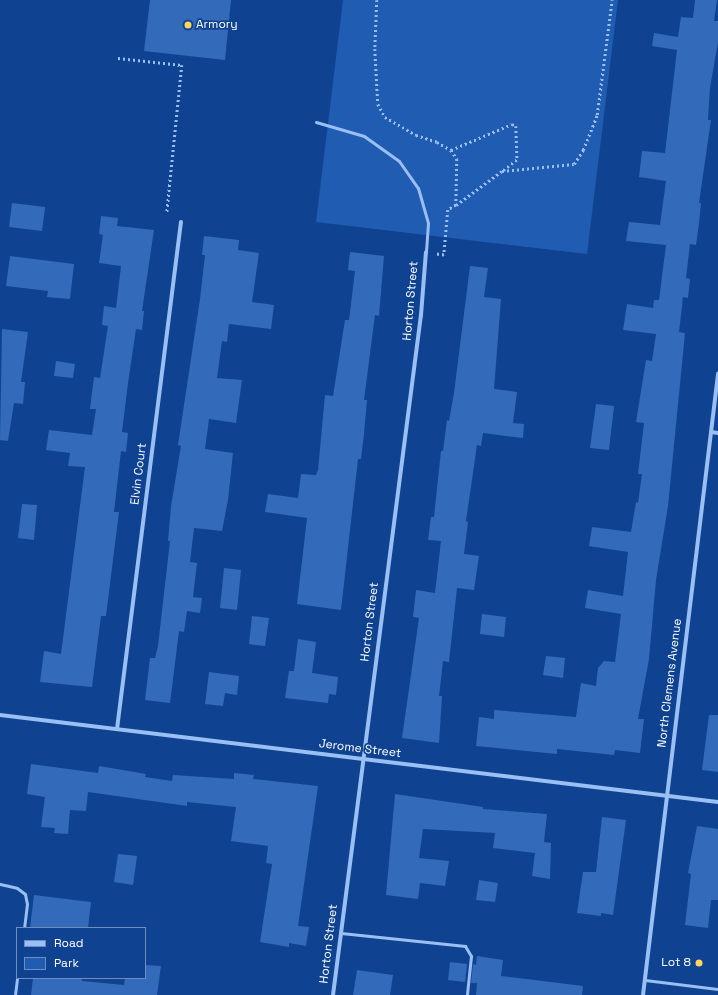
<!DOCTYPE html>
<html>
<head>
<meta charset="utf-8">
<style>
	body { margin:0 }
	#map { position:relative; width:718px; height:995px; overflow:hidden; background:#0f4391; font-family:"Space Grotesk",sans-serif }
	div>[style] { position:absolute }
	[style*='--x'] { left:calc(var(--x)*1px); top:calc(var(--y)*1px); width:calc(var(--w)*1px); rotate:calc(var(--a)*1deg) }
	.green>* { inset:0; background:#205cb1 }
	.building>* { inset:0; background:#336ab9 }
	.path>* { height:2.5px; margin-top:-1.25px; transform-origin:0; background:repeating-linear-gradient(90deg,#99bff4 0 2px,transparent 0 5px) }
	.lane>* { height:3px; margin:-1.5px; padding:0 1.5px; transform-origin:1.5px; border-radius:1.5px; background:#99bff4 }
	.street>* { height:4px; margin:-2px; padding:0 2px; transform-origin:2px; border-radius:2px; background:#99bff4 }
	.dots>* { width:11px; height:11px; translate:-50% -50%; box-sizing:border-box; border:2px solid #0f4391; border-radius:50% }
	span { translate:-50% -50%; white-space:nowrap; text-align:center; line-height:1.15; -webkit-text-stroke:3.5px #0f4391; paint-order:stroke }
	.poi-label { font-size:12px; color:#fff }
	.left { translate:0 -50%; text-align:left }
	.right { translate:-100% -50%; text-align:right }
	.street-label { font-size:12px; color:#fff }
	.legend { position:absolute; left:16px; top:927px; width:130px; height:52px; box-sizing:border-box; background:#0f4391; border:1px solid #6f8ebd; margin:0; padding:5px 7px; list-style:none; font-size:12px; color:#fff }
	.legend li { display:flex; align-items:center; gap:8px; height:20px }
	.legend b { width:20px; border:1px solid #6f8ebd }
</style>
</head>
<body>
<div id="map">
	<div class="green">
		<div style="clip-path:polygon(343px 0,618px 0,587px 254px,316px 222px)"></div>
	</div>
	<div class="building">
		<div style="clip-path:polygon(150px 0,231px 0,225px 60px,144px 51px)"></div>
		<div style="clip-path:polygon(695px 0,717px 0,714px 21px,718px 21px,718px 42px,710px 88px,708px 120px,711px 120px,699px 203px,701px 203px,699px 223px,696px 245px,690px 244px,686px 278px,690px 279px,688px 298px,683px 297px,679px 332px,685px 333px,668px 506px,656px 580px,649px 659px,638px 719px,644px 719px,640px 753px,615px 750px,614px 755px,557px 749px,557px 754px,476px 746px,479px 717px,494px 719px,494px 710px,576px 717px,581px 683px,596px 686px,598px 668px,604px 661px,615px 662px,621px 614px,585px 608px,588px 590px,623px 596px,628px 552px,589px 546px,592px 527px,631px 532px,636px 502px,638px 503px,642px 474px,638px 474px,644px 423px,636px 422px,646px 360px,652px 361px,656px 334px,623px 330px,627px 304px,653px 308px,654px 300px,659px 300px,666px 245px,626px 241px,629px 222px,660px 225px,666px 181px,639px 177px,642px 151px,665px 153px,677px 50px,652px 46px,654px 33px,678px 37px,681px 17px,693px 18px)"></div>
		<div style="clip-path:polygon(12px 203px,45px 207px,42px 231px,9px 227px)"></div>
		<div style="clip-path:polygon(101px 216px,118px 218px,117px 226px,154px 230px,142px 311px,144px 311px,142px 330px,136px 329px,128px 383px,122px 432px,128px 433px,126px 452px,121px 451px,114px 512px,119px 512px,106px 616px,101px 616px,92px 687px,40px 682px,44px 651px,61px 654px,85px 467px,68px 466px,70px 453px,46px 450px,49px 430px,92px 435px,96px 409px,90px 409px,94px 377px,100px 378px,108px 326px,102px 325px,104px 306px,116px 308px,121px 266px,99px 263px,103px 235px,99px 234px)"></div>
		<div style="clip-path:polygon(204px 236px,239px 240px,238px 250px,259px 253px,252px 302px,274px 305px,271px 329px,229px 324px,227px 342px,222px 341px,217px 378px,242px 380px,236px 423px,209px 419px,205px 449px,233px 453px,228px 500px,222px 531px,194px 528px,190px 562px,197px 563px,193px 597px,202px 598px,200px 613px,187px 611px,184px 632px,179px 631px,170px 703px,145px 700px,150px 658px,155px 658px,158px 646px,170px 541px,168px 541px,171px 506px,181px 446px,178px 445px,200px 299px,205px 255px,202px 255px)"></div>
		<div style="clip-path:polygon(350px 252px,384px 256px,379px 316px,375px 315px,364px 400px,367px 400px,364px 434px,361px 459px,358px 459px,341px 610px,297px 604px,307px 518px,265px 512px,268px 494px,298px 498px,301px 474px,316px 475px,318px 470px,325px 395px,333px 396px,345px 320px,349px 320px,355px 271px,348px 270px)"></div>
		<div style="clip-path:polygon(10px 256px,74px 264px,70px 299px,47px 297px,48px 291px,6px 286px)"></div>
		<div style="clip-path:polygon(470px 266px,488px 268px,484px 297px,501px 299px,494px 389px,517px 392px,513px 423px,524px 424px,523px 438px,483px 433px,481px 446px,477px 445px,466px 521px,468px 522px,464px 554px,479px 556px,474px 590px,457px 588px,449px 662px,443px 661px,439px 696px,442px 696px,439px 743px,402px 738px,419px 618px,413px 617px,416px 590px,435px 593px,441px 541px,428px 540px,431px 517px,434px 517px,441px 451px,443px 451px,447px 420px,449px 421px,454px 393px)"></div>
		<div style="clip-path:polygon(2px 329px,28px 332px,21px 382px,25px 382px,23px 404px,14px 403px,8px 441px,0 440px)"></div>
		<div style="clip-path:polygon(56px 361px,75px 364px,73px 378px,54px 376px)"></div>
		<div style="clip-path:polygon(596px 404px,614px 406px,609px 450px,590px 448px)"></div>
		<div style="clip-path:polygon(22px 504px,37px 505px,34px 540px,18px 538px)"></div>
		<div style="clip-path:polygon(224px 568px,241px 570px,237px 610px,220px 608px)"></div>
		<div style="clip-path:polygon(482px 614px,506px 617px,504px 637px,480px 634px)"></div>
		<div style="clip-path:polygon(252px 616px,269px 618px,265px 646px,249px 644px)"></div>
		<div style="clip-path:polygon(298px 639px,316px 642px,312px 673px,338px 677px,336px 695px,329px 694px,328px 703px,285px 698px,289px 671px,294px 671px)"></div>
		<div style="clip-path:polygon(546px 656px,565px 658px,563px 678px,543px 675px)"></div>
		<div style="clip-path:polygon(209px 672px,239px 676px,237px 695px,225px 693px,223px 706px,205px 704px)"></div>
		<div style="clip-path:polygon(709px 715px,718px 715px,718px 772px,702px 770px)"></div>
		<div style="clip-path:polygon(31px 764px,98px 773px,99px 766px,146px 774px,145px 777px,172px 781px,173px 775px,234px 779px,234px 773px,254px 775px,253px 779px,318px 786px,298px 926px,309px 927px,306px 946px,289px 943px,289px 947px,260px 942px,272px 864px,266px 863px,268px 846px,231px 841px,236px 807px,187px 802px,187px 806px,88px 792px,86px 811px,70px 810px,68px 834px,54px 833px,55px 828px,41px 827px,45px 797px,27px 794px)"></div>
		<div style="clip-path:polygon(395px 794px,483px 807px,483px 809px,547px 814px,544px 842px,551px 843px,550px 879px,532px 876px,535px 853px,493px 848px,495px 833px,423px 829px,419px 858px,449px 861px,445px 886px,420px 883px,418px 899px,386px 895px)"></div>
		<div style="clip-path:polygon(602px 817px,626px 820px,613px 915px,601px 913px,601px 916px,577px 913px,583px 872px,596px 872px)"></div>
		<div style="clip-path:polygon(697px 826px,718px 829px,718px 900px,711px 900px,708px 928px,685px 925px,691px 874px,688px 873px)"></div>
		<div style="clip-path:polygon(118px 854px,137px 856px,133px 885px,114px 882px)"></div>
		<div style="clip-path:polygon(479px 880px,498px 883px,495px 902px,476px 900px)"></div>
		<div style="clip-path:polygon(34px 895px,91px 902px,88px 928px,30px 928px)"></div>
		<div style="clip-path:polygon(477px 956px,503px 960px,501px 976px,583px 986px,582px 995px,476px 995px,477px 983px,471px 983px,473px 964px,476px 965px)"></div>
		<div style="clip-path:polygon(450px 962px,467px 964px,465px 982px,448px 980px)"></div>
		<div style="clip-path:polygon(145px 965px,161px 966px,157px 995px,31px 995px,33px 978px,82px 978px,82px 981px,124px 985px,125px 978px,145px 978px)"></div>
		<div style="clip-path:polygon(357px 970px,393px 975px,390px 995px,353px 995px)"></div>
	</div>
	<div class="path">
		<div style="--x:377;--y:0;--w:49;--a:92.3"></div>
		<div style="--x:375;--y:49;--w:55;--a:86.9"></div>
		<div style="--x:378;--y:104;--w:15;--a:62"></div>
		<div style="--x:385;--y:117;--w:36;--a:30"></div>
		<div style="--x:416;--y:135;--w:22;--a:18"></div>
		<div style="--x:437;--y:142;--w:16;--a:30"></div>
		<div style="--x:451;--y:150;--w:11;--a:56"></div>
		<div style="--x:457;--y:159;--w:46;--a:91.2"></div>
		<div style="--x:456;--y:205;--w:9;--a:148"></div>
		<div style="--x:448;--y:210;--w:45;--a:95.1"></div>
		<div style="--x:444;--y:255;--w:8;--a:-173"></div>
		<div style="--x:118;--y:58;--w:64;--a:6.2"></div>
		<div style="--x:182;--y:65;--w:149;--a:95.8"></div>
		<div style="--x:451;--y:150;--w:66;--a:-23.1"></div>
		<div style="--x:512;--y:124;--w:4;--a:27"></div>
		<div style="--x:516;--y:126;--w:34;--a:88"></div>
		<div style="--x:517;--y:160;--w:18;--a:142"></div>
		<div style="--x:456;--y:205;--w:57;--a:-36.5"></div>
		<div style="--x:502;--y:171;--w:72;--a:-5.6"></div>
		<div style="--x:574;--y:164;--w:17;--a:-57"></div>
		<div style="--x:583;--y:150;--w:38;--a:-68"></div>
		<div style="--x:597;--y:115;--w:116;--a:-82.6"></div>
	</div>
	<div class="lane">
		<div style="--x:316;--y:122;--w:50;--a:16.3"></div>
		<div style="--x:364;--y:136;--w:43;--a:35.5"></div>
		<div style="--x:399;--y:161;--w:33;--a:55"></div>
		<div style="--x:418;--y:188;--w:36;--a:74"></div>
		<div style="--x:428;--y:223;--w:29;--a:94"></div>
		<div style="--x:0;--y:884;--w:17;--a:13"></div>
		<div style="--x:17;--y:888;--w:10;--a:37"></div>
		<div style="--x:25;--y:894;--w:10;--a:79"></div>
		<div style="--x:27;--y:904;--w:24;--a:97"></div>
		<div style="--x:341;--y:933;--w:125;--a:6"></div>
		<div style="--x:465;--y:946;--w:12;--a:59"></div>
		<div style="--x:471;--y:956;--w:39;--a:96"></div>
		<div style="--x:645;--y:980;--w:74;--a:7"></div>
		<div style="--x:15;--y:995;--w:17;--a:-83"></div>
	</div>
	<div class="street">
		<div style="--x:711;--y:432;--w:7;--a:8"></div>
		<div style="--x:0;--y:715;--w:723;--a:6.91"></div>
		<div style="--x:117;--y:729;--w:511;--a:-82.81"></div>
		<div style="--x:333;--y:995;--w:686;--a:-82.63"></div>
		<div style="--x:421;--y:315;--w:63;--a:-85.5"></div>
		<div style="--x:643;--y:995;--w:626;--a:-83.11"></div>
	</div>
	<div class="dots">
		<div style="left:188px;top:25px;background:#ffd65c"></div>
		<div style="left:699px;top:963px;background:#ffd65c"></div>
	</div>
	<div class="poi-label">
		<span class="left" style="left:196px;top:25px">Armory</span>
		<span class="right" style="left:691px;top:963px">Lot 8</span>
	</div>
	<div class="street-label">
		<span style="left:411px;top:301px;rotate:-85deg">Horton Street</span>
		<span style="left:139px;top:474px;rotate:-83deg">Elvin Court</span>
		<span style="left:370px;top:622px;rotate:-83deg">Horton Street</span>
		<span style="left:670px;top:683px;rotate:-83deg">North Clemens Avenue</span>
		<span style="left:360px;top:749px;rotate:7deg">Jerome Street</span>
		<span style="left:329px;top:944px;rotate:-83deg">Horton Street</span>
	</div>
	<ul class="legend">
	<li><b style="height:5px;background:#99bff4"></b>Road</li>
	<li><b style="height:11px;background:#205cb1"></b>Park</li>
	</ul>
</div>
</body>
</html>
